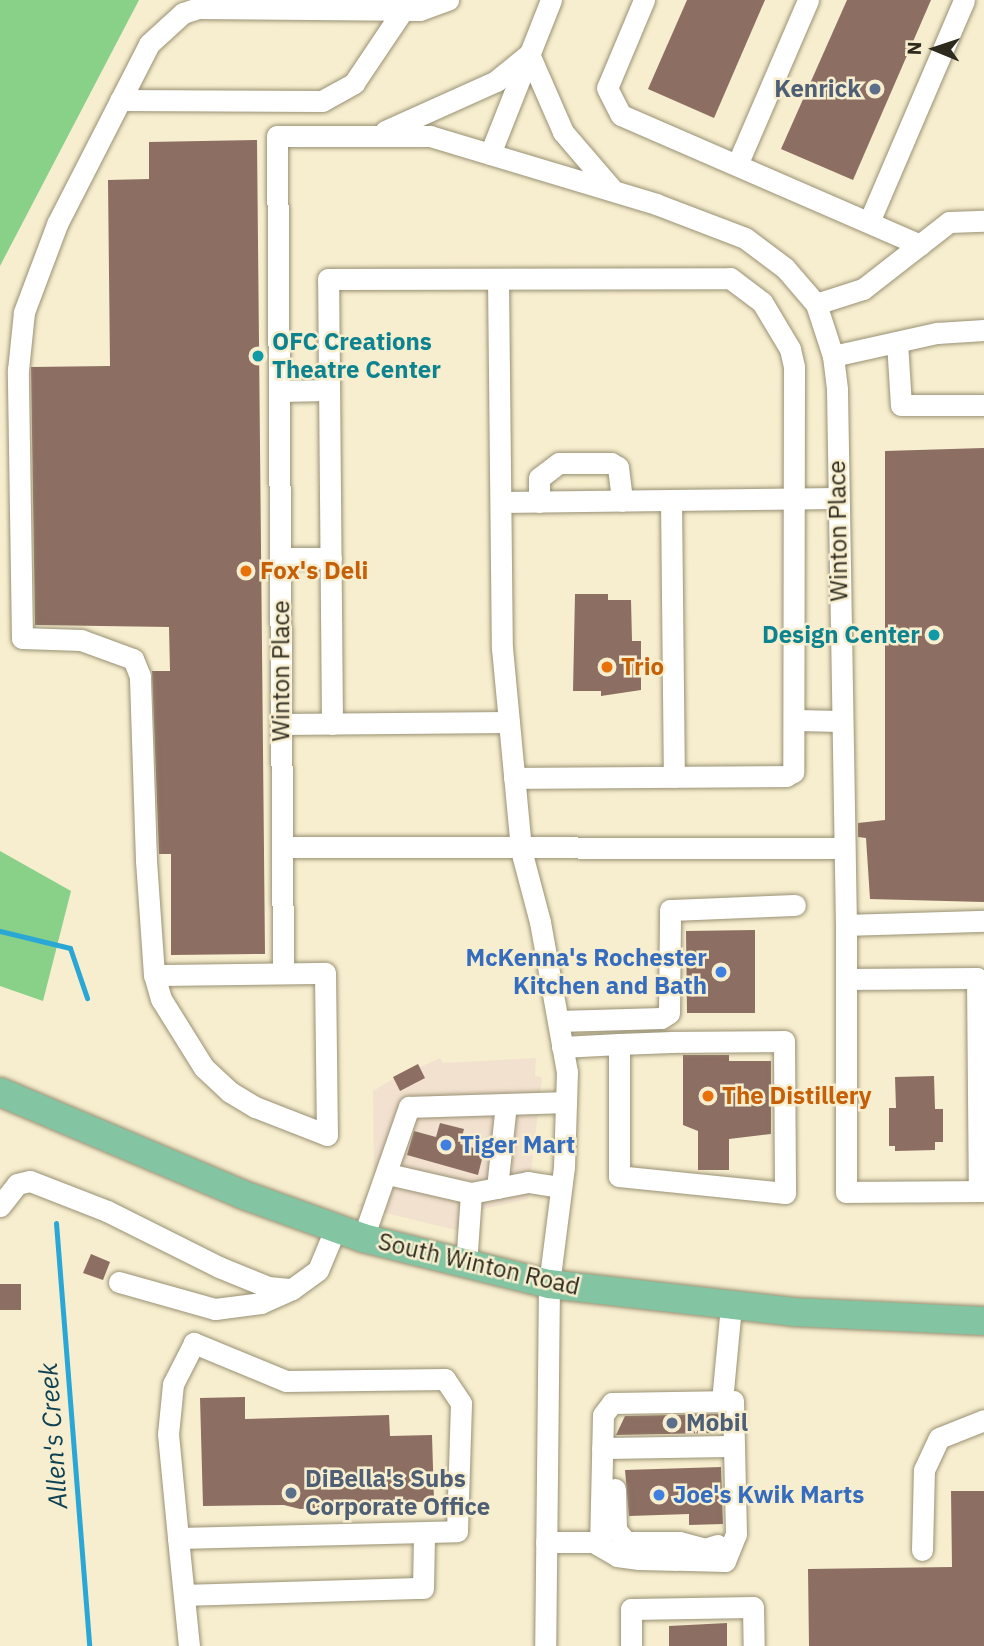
<!DOCTYPE html>
<html>
<head>
<meta charset="utf-8">
<style>
	body { margin:0 }
	#map { position:relative; width:984px; height:1646px; overflow:hidden; background:#f7eecf; font-family:"IBM Plex Sans",sans-serif }
	div>[style] { position:absolute }
	[style*='--x'] { left:calc(var(--x)*1px); top:calc(var(--y)*1px); width:calc(var(--w)*1px); rotate:calc(var(--a)*1deg) }
	.commercial>* { inset:0; background:#f2e1cf }
	.forest>* { inset:0; background:#89d088 }
	.stream>* { height:5px; margin:-2.5px; padding:0 2.5px; transform-origin:2.5px; border-radius:2.5px; background:#2ba7d6 }
	.building>* { inset:0; background:#8c6e62 }
	.roads { filter:drop-shadow(0 0 2px #999174) drop-shadow(0 0 2px #999174) }
	.minor>* { height:21px; margin:-10.5px; padding:0 10.5px; transform-origin:10.5px; border-radius:10.5px; background:#fff }
	.major>* { height:28px; margin:-14px; padding:0 14px; transform-origin:14px; border-radius:14px; background:#83c5a3 }
	.dots>* { width:19px; height:19px; translate:-50% -50%; box-sizing:border-box; border:4px solid #f7eecf; border-radius:50% }
	span { translate:-50% -50%; white-space:nowrap; text-align:center; line-height:1.15; -webkit-text-stroke:5px #f7eecf; paint-order:stroke }
	.service-label { font-size:24px; color:#4e5e75; font-weight:700 }
	.right { translate:-100% -50%; text-align:right }
	.left { translate:0 -50%; text-align:left }
	.culture-label { font-size:24px; color:#0d838f; font-weight:700 }
	.street-label { font-size:24px; color:#2e2a1e }
	.food-label { font-size:24px; color:#c56008; font-weight:700 }
	.shop-label { font-size:24px; color:#366cbe; font-weight:700 }
	.water-label { font-size:26px; color:#0e4154; font-style:italic }
	.north { position:absolute; left:900px; top:14px; width:70px; height:70px; -webkit-text-stroke:5px #f7eecf; paint-order:stroke; rotate:272deg; font-size:19px; font-weight:700; line-height:28px; text-align:center; color:#2e2a1e }
	.north::after { content:''; display:block; margin:auto; width:24px; height:32px; background:#2e2a1e; clip-path:polygon(50% 0,100% 100%,50% 72%,0 100%) }
</style>
</head>
<body>
<div id="map">
	<div class="commercial">
		<div style="clip-path:polygon(440px 1058px,443px 1063px,536px 1058px,535px 1076px,542px 1077px,528px 1199px,479px 1210px,481px 1236px,356px 1206px,369px 1199px,374px 1182px,373px 1091px,418px 1064px,420px 1067px)"></div>
	</div>
	<div class="forest">
		<div style="clip-path:polygon(0 0,139px 0,0 266px)"></div>
		<div style="clip-path:polygon(0 851px,71px 891px,43px 1001px,0 986px)"></div>
	</div>
	<div class="stream">
		<div style="--x:0;--y:931;--w:72;--a:13.7"></div>
		<div style="--x:70;--y:948;--w:53;--a:71.2"></div>
		<div style="--x:56;--y:1223;--w:424;--a:85.5"></div>
	</div>
	<div class="building">
		<div style="clip-path:polygon(687px 0,765px 0,714px 118px,648px 89px)"></div>
		<div style="clip-path:polygon(847px 0,931px 0,853px 180px,781px 149px)"></div>
		<div style="clip-path:polygon(257px 140px,265px 954px,171px 955px,171px 854px,159px 854px,152px 671px,170px 671px,169px 627px,35px 625px,31px 367px,110px 366px,108px 180px,149px 179px,149px 142px)"></div>
		<div style="clip-path:polygon(984px 448px,984px 902px,870px 899px,866px 838px,858px 837px,858px 823px,885px 820px,885px 451px)"></div>
		<div style="clip-path:polygon(575px 594px,608px 594px,608px 600px,631px 600px,632px 641px,641px 641px,641px 690px,601px 696px,601px 691px,573px 691px)"></div>
		<div style="clip-path:polygon(755px 930px,755px 1013px,687px 1013px,686px 931px)"></div>
		<div style="clip-path:polygon(683px 1055px,729px 1055px,729px 1061px,771px 1061px,771px 1134px,729px 1139px,729px 1170px,698px 1170px,698px 1131px,683px 1125px)"></div>
		<div style="clip-path:polygon(418px 1064px,425px 1078px,400px 1091px,393px 1077px)"></div>
		<div style="clip-path:polygon(934px 1076px,935px 1109px,943px 1109px,943px 1142px,935px 1142px,935px 1150px,895px 1151px,895px 1146px,889px 1146px,889px 1108px,896px 1108px,895px 1077px)"></div>
		<div style="clip-path:polygon(440px 1123px,464px 1129px,460px 1144px,484px 1151px,478px 1175px,407px 1155px,414px 1131px,436px 1137px)"></div>
		<div style="clip-path:polygon(91px 1254px,110px 1262px,103px 1280px,83px 1273px)"></div>
		<div style="clip-path:polygon(0 1284px,21px 1284px,21px 1310px,0 1310px)"></div>
		<div style="clip-path:polygon(245px 1397px,245px 1419px,389px 1415px,390px 1436px,432px 1435px,434px 1501px,300px 1509px,284px 1505px,203px 1506px,200px 1398px)"></div>
		<div style="clip-path:polygon(720px 1414px,716px 1433px,616px 1435px,625px 1416px)"></div>
		<div style="clip-path:polygon(721px 1467px,723px 1524px,689px 1525px,689px 1514px,629px 1516px,625px 1470px)"></div>
		<div style="clip-path:polygon(951px 1491px,984px 1491px,984px 1646px,809px 1646px,808px 1569px,952px 1567px)"></div>
		<div style="clip-path:polygon(727px 1623px,727px 1646px,669px 1646px,669px 1626px)"></div>
	</div>
	<div class="roads">
		<div class="minor">
			<div style="--x:644;--y:0;--w:95;--a:112.8"></div>
			<div style="--x:607;--y:88;--w:30;--a:63"></div>
			<div style="--x:621;--y:115;--w:326;--a:23.5"></div>
			<div style="--x:529;--y:54;--w:85;--a:66.4"></div>
			<div style="--x:563;--y:132;--w:74;--a:49.4"></div>
			<div style="--x:120;--y:100;--w:202;--a:0.3"></div>
			<div style="--x:322;--y:101;--w:37;--a:-29"></div>
			<div style="--x:354;--y:83;--w:88;--a:-56.1"></div>
			<div style="--x:385;--y:131;--w:122;--a:-24.2"></div>
			<div style="--x:496;--y:81;--w:43;--a:-39.3"></div>
			<div style="--x:490;--y:154;--w:166;--a:-68.4"></div>
			<div style="--x:737;--y:165;--w:180;--a:-66.7"></div>
			<div style="--x:869;--y:222;--w:241;--a:-66.8"></div>
			<div style="--x:498;--y:279;--w:369;--a:89.4"></div>
			<div style="--x:502;--y:648;--w:203;--a:84.6"></div>
			<div style="--x:521;--y:850;--w:74;--a:75.2"></div>
			<div style="--x:540;--y:922;--w:152;--a:79.8"></div>
			<div style="--x:567;--y:1072;--w:95;--a:91.8"></div>
			<div style="--x:564;--y:1167;--w:118;--a:97.3"></div>
			<div style="--x:549;--y:1284;--w:362;--a:90.6"></div>
			<div style="--x:816;--y:304;--w:49;--a:-17.7"></div>
			<div style="--x:863;--y:289;--w:109;--a:-37.9"></div>
			<div style="--x:949;--y:222;--w:35;--a:-2"></div>
			<div style="--x:897;--y:342;--w:63;--a:86.4"></div>
			<div style="--x:901;--y:405;--w:83;--a:0"></div>
			<div style="--x:833;--y:356;--w:107;--a:-12.5"></div>
			<div style="--x:937;--y:333;--w:47;--a:-3.7"></div>
			<div style="--x:279;--y:391;--w:50;--a:-1.1"></div>
			<div style="--x:671;--y:500;--w:277;--a:89.4"></div>
			<div style="--x:501;--y:502;--w:337;--a:-0.7"></div>
			<div style="--x:539;--y:502;--w:24;--a:-90"></div>
			<div style="--x:539;--y:478;--w:25;--a:-37"></div>
			<div style="--x:559;--y:463;--w:52;--a:0"></div>
			<div style="--x:611;--y:463;--w:8;--a:30"></div>
			<div style="--x:618;--y:467;--w:34;--a:83"></div>
			<div style="--x:280;--y:558;--w:51;--a:0"></div>
			<div style="--x:796;--y:720;--w:44;--a:1.3"></div>
			<div style="--x:282;--y:724;--w:227;--a:-0.5"></div>
			<div style="--x:332;--y:724;--w:445;--a:-90.5"></div>
			<div style="--x:328;--y:279;--w:402;--a:-0.1"></div>
			<div style="--x:730;--y:278;--w:40;--a:37"></div>
			<div style="--x:762;--y:302;--w:55;--a:59.2"></div>
			<div style="--x:790;--y:349;--w:18;--a:77"></div>
			<div style="--x:794;--y:367;--w:405;--a:90.1"></div>
			<div style="--x:793;--y:772;--w:8;--a:150"></div>
			<div style="--x:786;--y:776;--w:272;--a:179.6"></div>
			<div style="--x:283;--y:847;--w:558;--a:0.1"></div>
			<div style="--x:846;--y:925;--w:54;--a:90"></div>
			<div style="--x:846;--y:979;--w:131;--a:-0.4"></div>
			<div style="--x:977;--y:978;--w:213;--a:89.5"></div>
			<div style="--x:979;--y:1191;--w:5;--a:0"></div>
			<div style="--x:283;--y:972;--w:836;--a:-90.41"></div>
			<div style="--x:277;--y:136;--w:153;--a:0"></div>
			<div style="--x:430;--y:136;--w:236;--a:16.7"></div>
			<div style="--x:656;--y:204;--w:95;--a:20.9"></div>
			<div style="--x:745;--y:238;--w:50;--a:36.9"></div>
			<div style="--x:785;--y:268;--w:48;--a:49.3"></div>
			<div style="--x:816;--y:304;--w:55;--a:71.9"></div>
			<div style="--x:833;--y:356;--w:34;--a:83"></div>
			<div style="--x:837;--y:390;--w:535;--a:89.04"></div>
			<div style="--x:846;--y:925;--w:138;--a:-1.7"></div>
			<div style="--x:154;--y:975;--w:171;--a:-0.7"></div>
			<div style="--x:325;--y:973;--w:162;--a:89.3"></div>
			<div style="--x:327;--y:1135;--w:77;--a:-158.7"></div>
			<div style="--x:255;--y:1107;--w:29;--a:-149"></div>
			<div style="--x:230;--y:1092;--w:35;--a:-137"></div>
			<div style="--x:204;--y:1068;--w:81;--a:-121.9"></div>
			<div style="--x:161;--y:999;--w:25;--a:-106"></div>
			<div style="--x:154;--y:975;--w:115;--a:-94"></div>
			<div style="--x:146;--y:860;--w:184;--a:-91.9"></div>
			<div style="--x:140;--y:676;--w:18;--a:-112"></div>
			<div style="--x:133;--y:659;--w:55;--a:-159.9"></div>
			<div style="--x:81;--y:640;--w:59;--a:-178.1"></div>
			<div style="--x:22;--y:638;--w:268;--a:-90.9"></div>
			<div style="--x:18;--y:370;--w:58;--a:-84.1"></div>
			<div style="--x:24;--y:312;--w:94;--a:-69.4"></div>
			<div style="--x:57;--y:224;--w:202;--a:-62.9"></div>
			<div style="--x:149;--y:44;--w:46;--a:-42.4"></div>
			<div style="--x:183;--y:13;--w:16;--a:-18"></div>
			<div style="--x:198;--y:8;--w:222;--a:0.5"></div>
			<div style="--x:420;--y:10;--w:30;--a:-20"></div>
			<div style="--x:846;--y:979;--w:213;--a:90"></div>
			<div style="--x:846;--y:1192;--w:133;--a:-0.4"></div>
			<div style="--x:558;--y:1021;--w:103;--a:-1.7"></div>
			<div style="--x:661;--y:1018;--w:9;--a:-32"></div>
			<div style="--x:669;--y:1013;--w:103;--a:-89.4"></div>
			<div style="--x:670;--y:910;--w:125;--a:-2.3"></div>
			<div style="--x:562;--y:1047;--w:57;--a:-3"></div>
			<div style="--x:619;--y:1044;--w:53;--a:-2.2"></div>
			<div style="--x:672;--y:1042;--w:112;--a:-0.5"></div>
			<div style="--x:784;--y:1041;--w:152;--a:89.6"></div>
			<div style="--x:785;--y:1193;--w:167;--a:-174.2"></div>
			<div style="--x:619;--y:1176;--w:132;--a:-90"></div>
			<div style="--x:388;--y:1174;--w:85;--a:12.9"></div>
			<div style="--x:471;--y:1193;--w:58;--a:-10.9"></div>
			<div style="--x:528;--y:1182;--w:33;--a:9"></div>
			<div style="--x:497;--y:1188;--w:84;--a:-83.9"></div>
			<div style="--x:0;--y:1206;--w:28;--a:-52"></div>
			<div style="--x:17;--y:1184;--w:13;--a:-13"></div>
			<div style="--x:30;--y:1181;--w:83;--a:21.3"></div>
			<div style="--x:107;--y:1211;--w:125;--a:26.6"></div>
			<div style="--x:219;--y:1267;--w:53;--a:22.2"></div>
			<div style="--x:268;--y:1287;--w:24;--a:5"></div>
			<div style="--x:292;--y:1289;--w:32;--a:-36"></div>
			<div style="--x:318;--y:1270;--w:47;--a:-67.3"></div>
			<div style="--x:363;--y:1238;--w:139;--a:-70.7"></div>
			<div style="--x:409;--y:1107;--w:157;--a:-1.8"></div>
			<div style="--x:466;--y:1265;--w:72;--a:-86"></div>
			<div style="--x:119;--y:1282;--w:100;--a:15.7"></div>
			<div style="--x:215;--y:1309;--w:46;--a:-7.4"></div>
			<div style="--x:261;--y:1303;--w:32;--a:-24"></div>
			<div style="--x:722;--y:1401;--w:96;--a:-84.6"></div>
			<div style="--x:602;--y:1448;--w:132;--a:-0.9"></div>
			<div style="--x:615;--y:1489;--w:41;--a:88.6"></div>
			<div style="--x:616;--y:1530;--w:16;--a:50"></div>
			<div style="--x:626;--y:1542;--w:53;--a:0"></div>
			<div style="--x:679;--y:1542;--w:27;--a:15"></div>
			<div style="--x:705;--y:1549;--w:13;--a:-18"></div>
			<div style="--x:178;--y:1538;--w:279;--a:-1.4"></div>
			<div style="--x:457;--y:1531;--w:128;--a:-88.2"></div>
			<div style="--x:461;--y:1403;--w:29;--a:-124"></div>
			<div style="--x:445;--y:1379;--w:159;--a:179.3"></div>
			<div style="--x:286;--y:1381;--w:100;--a:-157.6"></div>
			<div style="--x:194;--y:1343;--w:46;--a:117.1"></div>
			<div style="--x:173;--y:1384;--w:50;--a:95.7"></div>
			<div style="--x:168;--y:1434;--w:104;--a:84.5"></div>
			<div style="--x:178;--y:1538;--w:109;--a:84.2"></div>
			<div style="--x:546;--y:1542;--w:47;--a:0"></div>
			<div style="--x:593;--y:1542;--w:28;--a:30"></div>
			<div style="--x:617;--y:1556;--w:22;--a:8"></div>
			<div style="--x:639;--y:1559;--w:86;--a:1.3"></div>
			<div style="--x:725;--y:1561;--w:29;--a:-68"></div>
			<div style="--x:736;--y:1534;--w:133;--a:-91.3"></div>
			<div style="--x:733;--y:1401;--w:121;--a:179.1"></div>
			<div style="--x:612;--y:1403;--w:15;--a:127"></div>
			<div style="--x:603;--y:1415;--w:130;--a:91.3"></div>
			<div style="--x:922;--y:1550;--w:80;--a:-88.6"></div>
			<div style="--x:924;--y:1470;--w:35;--a:-65"></div>
			<div style="--x:939;--y:1438;--w:48;--a:-21.8"></div>
			<div style="--x:184;--y:1595;--w:239;--a:-1.7"></div>
			<div style="--x:423;--y:1588;--w:54;--a:-88.9"></div>
			<div style="--x:631;--y:1646;--w:37;--a:-90"></div>
			<div style="--x:631;--y:1609;--w:122;--a:-0.9"></div>
			<div style="--x:753;--y:1607;--w:39;--a:89"></div>
		</div>
		<div class="major">
			<div style="--x:0;--y:1092;--w:262;--a:22.9"></div>
			<div style="--x:241;--y:1194;--w:130;--a:19.8"></div>
			<div style="--x:363;--y:1238;--w:192;--a:13.9"></div>
			<div style="--x:549;--y:1284;--w:246;--a:6.5"></div>
			<div style="--x:793;--y:1312;--w:191;--a:2.7"></div>
		</div>
	</div>
	<div class="dots">
		<div style="left:875px;top:89px;background:#5c6f8a"></div>
		<div style="left:258px;top:356px;background:#0f9aa8"></div>
		<div style="left:246px;top:571px;background:#e8710a"></div>
		<div style="left:934px;top:635px;background:#0f9aa8"></div>
		<div style="left:607px;top:667px;background:#e8710a"></div>
		<div style="left:721px;top:972px;background:#3f7fe0"></div>
		<div style="left:708px;top:1096px;background:#e8710a"></div>
		<div style="left:446px;top:1145px;background:#3f7fe0"></div>
		<div style="left:672px;top:1423px;background:#5c6f8a"></div>
		<div style="left:291px;top:1493px;background:#5c6f8a"></div>
		<div style="left:659px;top:1495px;background:#3f7fe0"></div>
	</div>
	<div class="service-label">
		<span class="right" style="left:861px;top:89px">Kenrick</span>
		<span class="left" style="left:686px;top:1423px">Mobil</span>
		<span class="left" style="left:305px;top:1493px">DiBella's Subs<br>Corporate Office</span>
	</div>
	<div class="culture-label">
		<span class="left" style="left:272px;top:356px">OFC Creations<br>Theatre Center</span>
		<span class="right" style="left:920px;top:635px">Design Center</span>
	</div>
	<div class="street-label">
		<span style="left:838px;top:531px;rotate:-91deg">Winton Place</span>
		<span style="left:281px;top:671px;rotate:-90deg">Winton Place</span>
		<span style="left:479px;top:1264px;rotate:13deg">South Winton Road</span>
	</div>
	<div class="food-label">
		<span class="left" style="left:260px;top:571px">Fox's Deli</span>
		<span class="left" style="left:621px;top:667px">Trio</span>
		<span class="left" style="left:722px;top:1096px">The Distillery</span>
	</div>
	<div class="shop-label">
		<span class="right" style="left:707px;top:972px">McKenna's Rochester<br>Kitchen and Bath</span>
		<span class="left" style="left:460px;top:1145px">Tiger Mart</span>
		<span class="left" style="left:673px;top:1495px">Joe's Kwik Marts</span>
	</div>
	<div class="water-label">
		<span style="left:53px;top:1436px;rotate:-94deg">Allen's Creek</span>
	</div>
	<div class="north">N</div>
</div>
</body>
</html>
